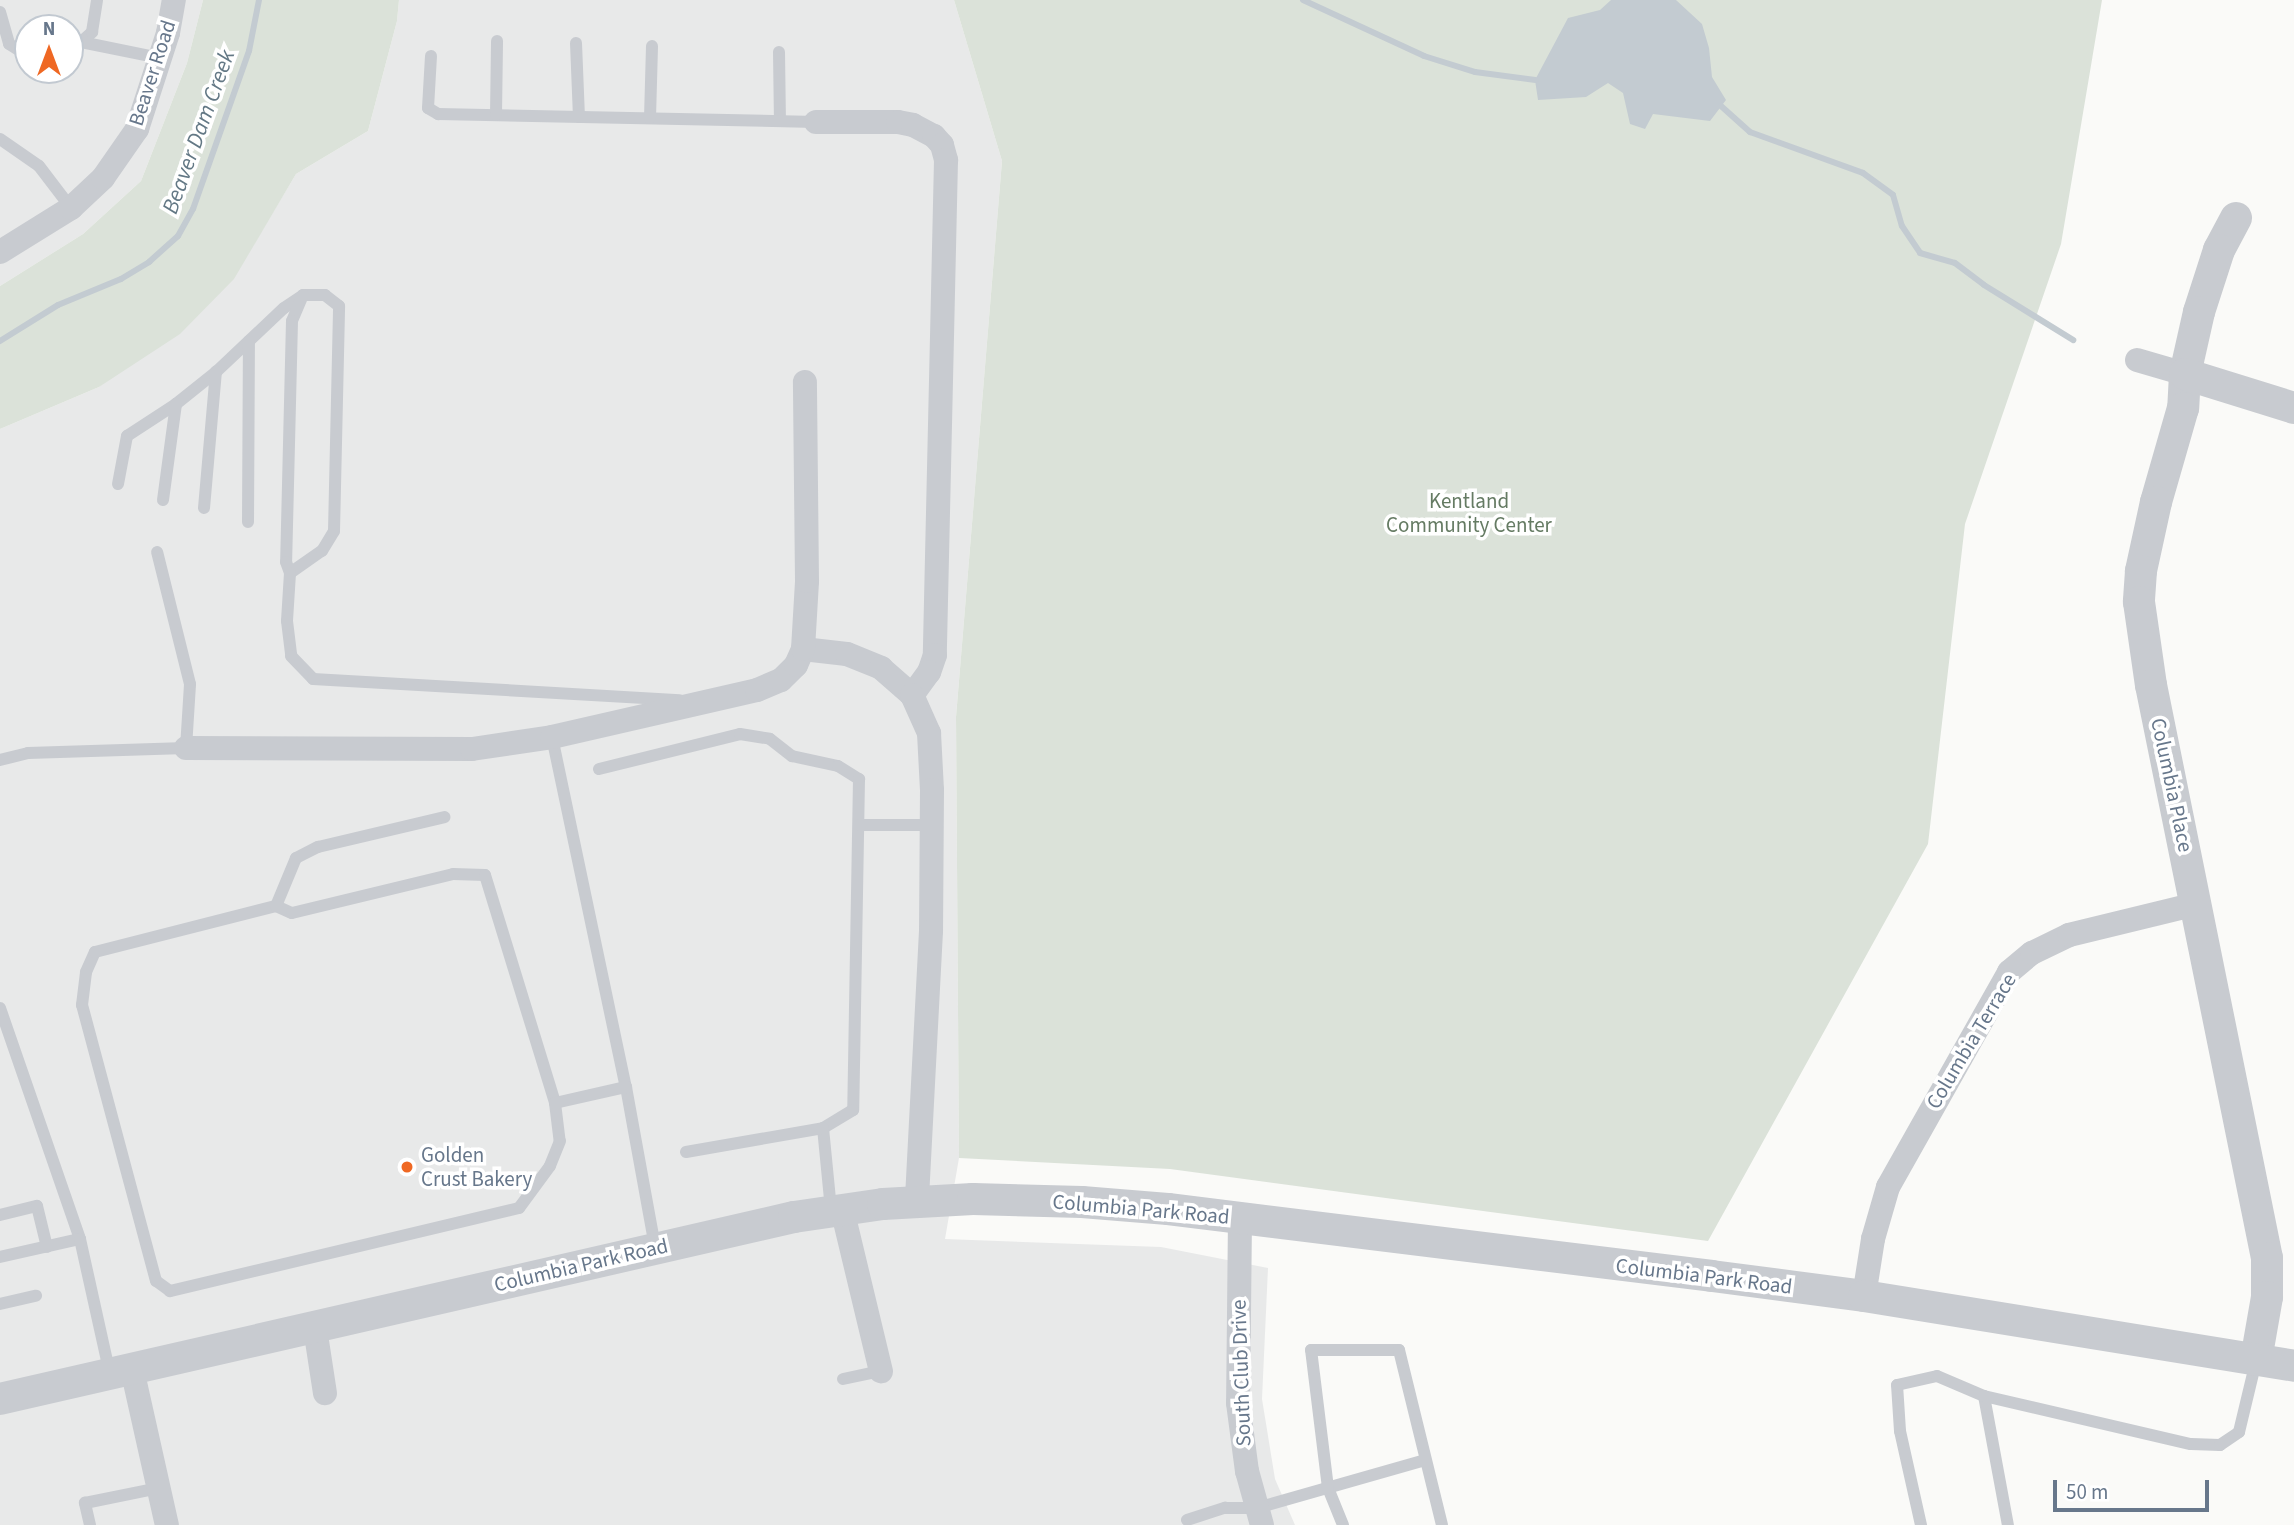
<!DOCTYPE html>
<html>
<head>
<meta charset="utf-8">
<style>
	body { margin:0 }
	#map { position:relative; width:2294px; height:1525px; overflow:hidden; background:#fafaf8; font-family:"Source Sans 3",sans-serif }
	div>[style] { position:absolute }
	[style*='--x'] { left:calc(var(--x)*1px); top:calc(var(--y)*1px); width:calc(var(--w)*1px); rotate:calc(var(--a)*1deg) }
	.built>* { inset:0; background:#e8e9e9 }
	.green>* { inset:0; background:#dbe2d9 }
	.water>* { inset:0; background:#c3cbd1 }
	.stream>* { height:6px; margin:-3px; padding:0 3px; transform-origin:3px; border-radius:3px; background:#c3cbd1 }
	.service>* { height:12px; margin:-6px; padding:0 6px; transform-origin:6px; border-radius:6px; background:#c8cbd0 }
	.minor>* { height:24px; margin:-12px; padding:0 12px; transform-origin:12px; border-radius:12px; background:#c8cbd0 }
	.tertiary>* { height:32px; margin:-16px; padding:0 16px; transform-origin:16px; border-radius:16px; background:#c8cbd0 }
	.dots>* { width:19px; height:19px; translate:-50% -50%; box-sizing:border-box; border:4px solid #fff; border-radius:50% }
	span { translate:-50% -50%; white-space:nowrap; text-align:center; line-height:1.15; -webkit-text-stroke:7px #fff; paint-order:stroke }
	.street-label { font-size:21px; color:#67778b }
	.park-label { font-size:21px; color:#657b63 }
	.poi-label { font-size:21px; color:#67778b }
	.left { translate:0 -50%; text-align:left }
	.water-label { font-size:23px; color:#637885; font-style:italic }
	.north { position:absolute; left:14px; top:14px; width:70px; height:70px; box-sizing:border-box; background:#fff; border:2px solid #c2c9d1; border-radius:50%; rotate:0deg; font-size:19px; font-weight:700; line-height:28px; text-align:center; color:#67778b }
	.north::after { content:''; display:block; margin:auto; width:24px; height:32px; background:#ef6823; clip-path:polygon(50% 0,100% 100%,50% 72%,0 100%) }
	.scale { position:absolute; left:2053px; top:1480px; width:156px; height:32px; box-sizing:border-box; border:4px solid #67778b; border-top:0; padding-left:9px; font-size:21px; line-height:24px; white-space:nowrap; color:#67778b; -webkit-text-stroke:5px #fff; paint-order:stroke }
</style>
</head>
<body>
<div id="map">
	<div class="built">
		<div style="clip-path:polygon(evenodd,0 0,203px 0,187px 63px,141px 181px,83px 234px,0 286px,0 0,28px 28px,70px 28px,70px 70px,28px 70px,28px 28px)"></div>
		<div style="clip-path:polygon(399px 0,954px 0,1002px 161px,956px 717px,959px 1158px,945px 1239px,1161px 1247px,1268px 1268px,1262px 1399px,1275px 1479px,1295px 1525px,0 1525px,0 429px,99px 387px,233px 279px,296px 174px,368px 131px,397px 21px)"></div>
	</div>
	<div class="green">
		<div style="clip-path:polygon(203px 0,399px 0,397px 21px,368px 131px,296px 174px,234px 279px,180px 334px,99px 387px,0 429px,0 286px,83px 234px,141px 181px,187px 63px)"></div>
		<div style="clip-path:polygon(954px 0,2102px 0,2061px 244px,1965px 524px,1928px 844px,1708px 1241px,1170px 1169px,959px 1158px,956px 717px,1002px 161px)"></div>
	</div>
	<div class="water">
		<div style="clip-path:polygon(1611px 0,1676px 0,1702px 24px,1709px 48px,1712px 77px,1726px 100px,1710px 121px,1653px 114px,1645px 129px,1630px 124px,1623px 93px,1608px 83px,1586px 97px,1538px 100px,1535px 80px,1568px 18px,1600px 10px)"></div>
	</div>
	<div class="stream">
		<div style="--x:1303;--y:0;--w:133;--a:24.8"></div>
		<div style="--x:1424;--y:56;--w:53;--a:17.4"></div>
		<div style="--x:1475;--y:72;--w:61;--a:7.6"></div>
		<div style="--x:1721;--y:106;--w:39;--a:42"></div>
		<div style="--x:1750;--y:132;--w:120;--a:19.9"></div>
		<div style="--x:1863;--y:173;--w:37;--a:36"></div>
		<div style="--x:1893;--y:195;--w:32;--a:74"></div>
		<div style="--x:1902;--y:226;--w:32;--a:56"></div>
		<div style="--x:1920;--y:253;--w:36;--a:16"></div>
		<div style="--x:1955;--y:263;--w:36;--a:37"></div>
		<div style="--x:1984;--y:285;--w:105;--a:31.7"></div>
		<div style="--x:0;--y:341;--w:68;--a:-31.8"></div>
		<div style="--x:58;--y:305;--w:68;--a:-22.4"></div>
		<div style="--x:121;--y:279;--w:33;--a:-31"></div>
		<div style="--x:149;--y:262;--w:39;--a:-42"></div>
		<div style="--x:178;--y:236;--w:31;--a:-61"></div>
		<div style="--x:193;--y:209;--w:168;--a:-70.5"></div>
		<div style="--x:249;--y:51;--w:52;--a:-78.9"></div>
	</div>
	<div class="service">
		<div style="--x:0;--y:12;--w:33;--a:74"></div>
		<div style="--x:9;--y:44;--w:22;--a:32"></div>
		<div style="--x:81;--y:42;--w:81;--a:11.4"></div>
		<div style="--x:576;--y:43;--w:74;--a:87.7"></div>
		<div style="--x:70;--y:52;--w:30;--a:-42"></div>
		<div style="--x:92;--y:32;--w:32;--a:-81"></div>
		<div style="--x:779;--y:52;--w:69;--a:89.2"></div>
		<div style="--x:431;--y:56;--w:52;--a:93.3"></div>
		<div style="--x:428;--y:108;--w:12;--a:31"></div>
		<div style="--x:438;--y:114;--w:378;--a:1.2"></div>
		<div style="--x:496;--y:115;--w:74;--a:-89.2"></div>
		<div style="--x:650;--y:118;--w:72;--a:-88.4"></div>
		<div style="--x:0;--y:139;--w:47;--a:34.7"></div>
		<div style="--x:39;--y:166;--w:53;--a:52.7"></div>
		<div style="--x:118;--y:484;--w:49;--a:-79.4"></div>
		<div style="--x:127;--y:436;--w:59;--a:-33.1"></div>
		<div style="--x:176;--y:404;--w:51;--a:-38.7"></div>
		<div style="--x:216;--y:372;--w:93;--a:-43.3"></div>
		<div style="--x:284;--y:308;--w:23;--a:-34"></div>
		<div style="--x:163;--y:500;--w:97;--a:-82.3"></div>
		<div style="--x:204;--y:508;--w:137;--a:-85"></div>
		<div style="--x:248;--y:522;--w:181;--a:-89.7"></div>
		<div style="--x:290;--y:573;--w:39;--a:-35"></div>
		<div style="--x:322;--y:551;--w:23;--a:-59"></div>
		<div style="--x:334;--y:531;--w:225;--a:-88.7"></div>
		<div style="--x:339;--y:306;--w:18;--a:-142"></div>
		<div style="--x:325;--y:295;--w:22;--a:180"></div>
		<div style="--x:303;--y:295;--w:28;--a:113"></div>
		<div style="--x:292;--y:321;--w:241;--a:91.4"></div>
		<div style="--x:286;--y:562;--w:12;--a:70"></div>
		<div style="--x:290;--y:573;--w:48;--a:93.6"></div>
		<div style="--x:287;--y:621;--w:35;--a:83"></div>
		<div style="--x:291;--y:656;--w:32;--a:46"></div>
		<div style="--x:313;--y:679;--w:367;--a:3.3"></div>
		<div style="--x:552;--y:737;--w:358;--a:78.1"></div>
		<div style="--x:626;--y:1087;--w:163;--a:79.7"></div>
		<div style="--x:0;--y:760;--w:29;--a:-14"></div>
		<div style="--x:28;--y:753;--w:158;--a:-1.8"></div>
		<div style="--x:186;--y:748;--w:64;--a:-86.4"></div>
		<div style="--x:190;--y:684;--w:136;--a:-104"></div>
		<div style="--x:599;--y:769;--w:145;--a:-13.9"></div>
		<div style="--x:740;--y:734;--w:30;--a:9"></div>
		<div style="--x:770;--y:739;--w:28;--a:38"></div>
		<div style="--x:792;--y:756;--w:47;--a:12.3"></div>
		<div style="--x:838;--y:766;--w:25;--a:32"></div>
		<div style="--x:859;--y:779;--w:331;--a:91"></div>
		<div style="--x:853;--y:1110;--w:35;--a:149"></div>
		<div style="--x:823;--y:1128;--w:82;--a:84.4"></div>
		<div style="--x:859;--y:825;--w:73;--a:0"></div>
		<div style="--x:453;--y:874;--w:32;--a:2"></div>
		<div style="--x:485;--y:875;--w:239;--a:72.9"></div>
		<div style="--x:555;--y:1103;--w:38;--a:83"></div>
		<div style="--x:560;--y:1141;--w:27;--a:112"></div>
		<div style="--x:550;--y:1166;--w:52;--a:126.4"></div>
		<div style="--x:519;--y:1208;--w:359;--a:166.6"></div>
		<div style="--x:170;--y:1291;--w:17;--a:-144"></div>
		<div style="--x:156;--y:1281;--w:286;--a:-105"></div>
		<div style="--x:82;--y:1005;--w:33;--a:-83"></div>
		<div style="--x:86;--y:972;--w:22;--a:-66"></div>
		<div style="--x:95;--y:952;--w:187;--a:-14.3"></div>
		<div style="--x:276;--y:906;--w:17;--a:24"></div>
		<div style="--x:292;--y:913;--w:166;--a:-13.6"></div>
		<div style="--x:276;--y:906;--w:52;--a:-67.4"></div>
		<div style="--x:296;--y:858;--w:25;--a:-27"></div>
		<div style="--x:318;--y:847;--w:130;--a:-13.3"></div>
		<div style="--x:0;--y:1008;--w:244;--a:70.9"></div>
		<div style="--x:555;--y:1103;--w:73;--a:-12.7"></div>
		<div style="--x:686;--y:1152;--w:139;--a:-9.9"></div>
		<div style="--x:0;--y:1215;--w:38;--a:-14"></div>
		<div style="--x:37;--y:1206;--w:42;--a:76.3"></div>
		<div style="--x:0;--y:1257;--w:82;--a:-12.7"></div>
		<div style="--x:80;--y:1239;--w:138;--a:77.5"></div>
		<div style="--x:0;--y:1304;--w:37;--a:-13"></div>
		<div style="--x:843;--y:1379;--w:39;--a:-12"></div>
		<div style="--x:1984;--y:1396;--w:131;--a:79.5"></div>
		<div style="--x:1187;--y:1520;--w:40;--a:-18"></div>
		<div style="--x:1225;--y:1508;--w:32;--a:0"></div>
		<div style="--x:1257;--y:1508;--w:175;--a:-15.9"></div>
		<div style="--x:90;--y:1525;--w:23;--a:-103"></div>
		<div style="--x:85;--y:1503;--w:76;--a:-11.5"></div>
		<div style="--x:1343;--y:1525;--w:40;--a:-112"></div>
		<div style="--x:1328;--y:1488;--w:139;--a:-97"></div>
		<div style="--x:1311;--y:1350;--w:88;--a:0"></div>
		<div style="--x:1399;--y:1350;--w:180;--a:76.2"></div>
		<div style="--x:1921;--y:1525;--w:96;--a:-102.6"></div>
		<div style="--x:1900;--y:1431;--w:46;--a:-93.7"></div>
		<div style="--x:1897;--y:1385;--w:41;--a:-12.7"></div>
		<div style="--x:1937;--y:1376;--w:51;--a:23.1"></div>
		<div style="--x:1984;--y:1396;--w:212;--a:13.1"></div>
		<div style="--x:2191;--y:1444;--w:29;--a:2"></div>
		<div style="--x:2220;--y:1445;--w:23;--a:-34"></div>
		<div style="--x:2239;--y:1432;--w:73;--a:-76.5"></div>
	</div>
	<div class="minor">
		<div style="--x:816;--y:122;--w:82;--a:0"></div>
		<div style="--x:898;--y:122;--w:15;--a:11"></div>
		<div style="--x:913;--y:125;--w:24;--a:28"></div>
		<div style="--x:934;--y:136;--w:12;--a:48"></div>
		<div style="--x:942;--y:145;--w:16;--a:75"></div>
		<div style="--x:946;--y:160;--w:495;--a:91.3"></div>
		<div style="--x:935;--y:655;--w:18;--a:109"></div>
		<div style="--x:929;--y:672;--w:29;--a:126"></div>
		<div style="--x:0;--y:252;--w:84;--a:-31.8"></div>
		<div style="--x:71;--y:208;--w:44;--a:-43.2"></div>
		<div style="--x:103;--y:178;--w:60;--a:-55.2"></div>
		<div style="--x:137;--y:129;--w:101;--a:-72.1"></div>
		<div style="--x:168;--y:33;--w:34;--a:-80"></div>
		<div style="--x:2137;--y:360;--w:50;--a:16.3"></div>
		<div style="--x:803;--y:649;--w:44;--a:6.5"></div>
		<div style="--x:847;--y:654;--w:37;--a:22"></div>
		<div style="--x:881;--y:668;--w:41;--a:41.1"></div>
		<div style="--x:912;--y:695;--w:42;--a:65.9"></div>
		<div style="--x:929;--y:733;--w:57;--a:87"></div>
		<div style="--x:932;--y:790;--w:141;--a:90.4"></div>
		<div style="--x:931;--y:931;--w:271;--a:93"></div>
		<div style="--x:186;--y:748;--w:286;--a:0.2"></div>
		<div style="--x:472;--y:749;--w:81;--a:-8.5"></div>
		<div style="--x:552;--y:737;--w:210;--a:-12.9"></div>
		<div style="--x:757;--y:690;--w:26;--a:-23"></div>
		<div style="--x:781;--y:680;--w:21;--a:-45"></div>
		<div style="--x:796;--y:665;--w:17;--a:-66"></div>
		<div style="--x:803;--y:649;--w:68;--a:-86.6"></div>
		<div style="--x:807;--y:581;--w:199;--a:-90.6"></div>
		<div style="--x:842;--y:1209;--w:167;--a:76.5"></div>
		<div style="--x:1240;--y:1218;--w:185;--a:90.6"></div>
		<div style="--x:1238;--y:1403;--w:69;--a:82.5"></div>
		<div style="--x:1247;--y:1471;--w:56;--a:74.5"></div>
		<div style="--x:1864;--y:1296;--w:58;--a:-81"></div>
		<div style="--x:1873;--y:1239;--w:54;--a:-73.9"></div>
		<div style="--x:1888;--y:1187;--w:247;--a:-60.6"></div>
		<div style="--x:2009;--y:972;--w:30;--a:-40"></div>
		<div style="--x:2032;--y:953;--w:41;--a:-25.9"></div>
		<div style="--x:2069;--y:935;--w:131;--a:-13.7"></div>
		<div style="--x:315;--y:1328;--w:66;--a:81.3"></div>
		<div style="--x:132;--y:1369;--w:160;--a:77.4"></div>
	</div>
	<div class="tertiary">
		<div style="--x:2236;--y:218;--w:36;--a:118"></div>
		<div style="--x:2219;--y:250;--w:65;--a:107.9"></div>
		<div style="--x:2199;--y:312;--w:64;--a:102.7"></div>
		<div style="--x:2185;--y:374;--w:34;--a:93"></div>
		<div style="--x:2183;--y:408;--w:98;--a:106"></div>
		<div style="--x:2156;--y:502;--w:71;--a:102.3"></div>
		<div style="--x:2141;--y:571;--w:31;--a:94"></div>
		<div style="--x:2139;--y:602;--w:84;--a:81.8"></div>
		<div style="--x:2151;--y:685;--w:585;--a:78.56"></div>
		<div style="--x:2267;--y:1258;--w:39;--a:90"></div>
		<div style="--x:2267;--y:1297;--w:64;--a:99.9"></div>
		<div style="--x:2185;--y:374;--w:114;--a:17.3"></div>
		<div style="--x:0;--y:1399;--w:815;--a:-12.91"></div>
		<div style="--x:794;--y:1217;--w:90;--a:-8.3"></div>
		<div style="--x:883;--y:1204;--w:90;--a:-3.2"></div>
		<div style="--x:973;--y:1199;--w:109;--a:1.6"></div>
		<div style="--x:1082;--y:1202;--w:86;--a:4.7"></div>
		<div style="--x:1168;--y:1209;--w:548;--a:7.02"></div>
		<div style="--x:1712;--y:1276;--w:153;--a:7.5"></div>
		<div style="--x:1864;--y:1296;--w:436;--a:9.2"></div>
	</div>
	<div class="dots">
		<div style="left:407px;top:1167px;background:#ef6823"></div>
	</div>
	<div class="street-label">
		<span style="left:152px;top:73px;rotate:-72deg">Beaver Road</span>
		<span style="left:2172px;top:785px;rotate:78deg">Columbia Place</span>
		<span style="left:1971px;top:1041px;rotate:-59deg">Columbia Terrace</span>
		<span style="left:1141px;top:1209px;rotate:5deg">Columbia Park Road</span>
		<span style="left:581px;top:1265px;rotate:-13deg">Columbia Park Road</span>
		<span style="left:1704px;top:1276px;rotate:7deg">Columbia Park Road</span>
		<span style="left:1241px;top:1373px;rotate:-92deg">South Club Drive</span>
	</div>
	<div class="park-label">
		<span style="left:1469px;top:513px">Kentland<br>Community Center</span>
	</div>
	<div class="poi-label">
		<span class="left" style="left:421px;top:1167px">Golden<br>Crust Bakery</span>
	</div>
	<div class="water-label">
		<span style="left:199px;top:132px;rotate:-70deg">Beaver Dam Creek</span>
	</div>
	<div class="north">N</div>
	<div class="scale">50 m</div>
</div>
</body>
</html>
